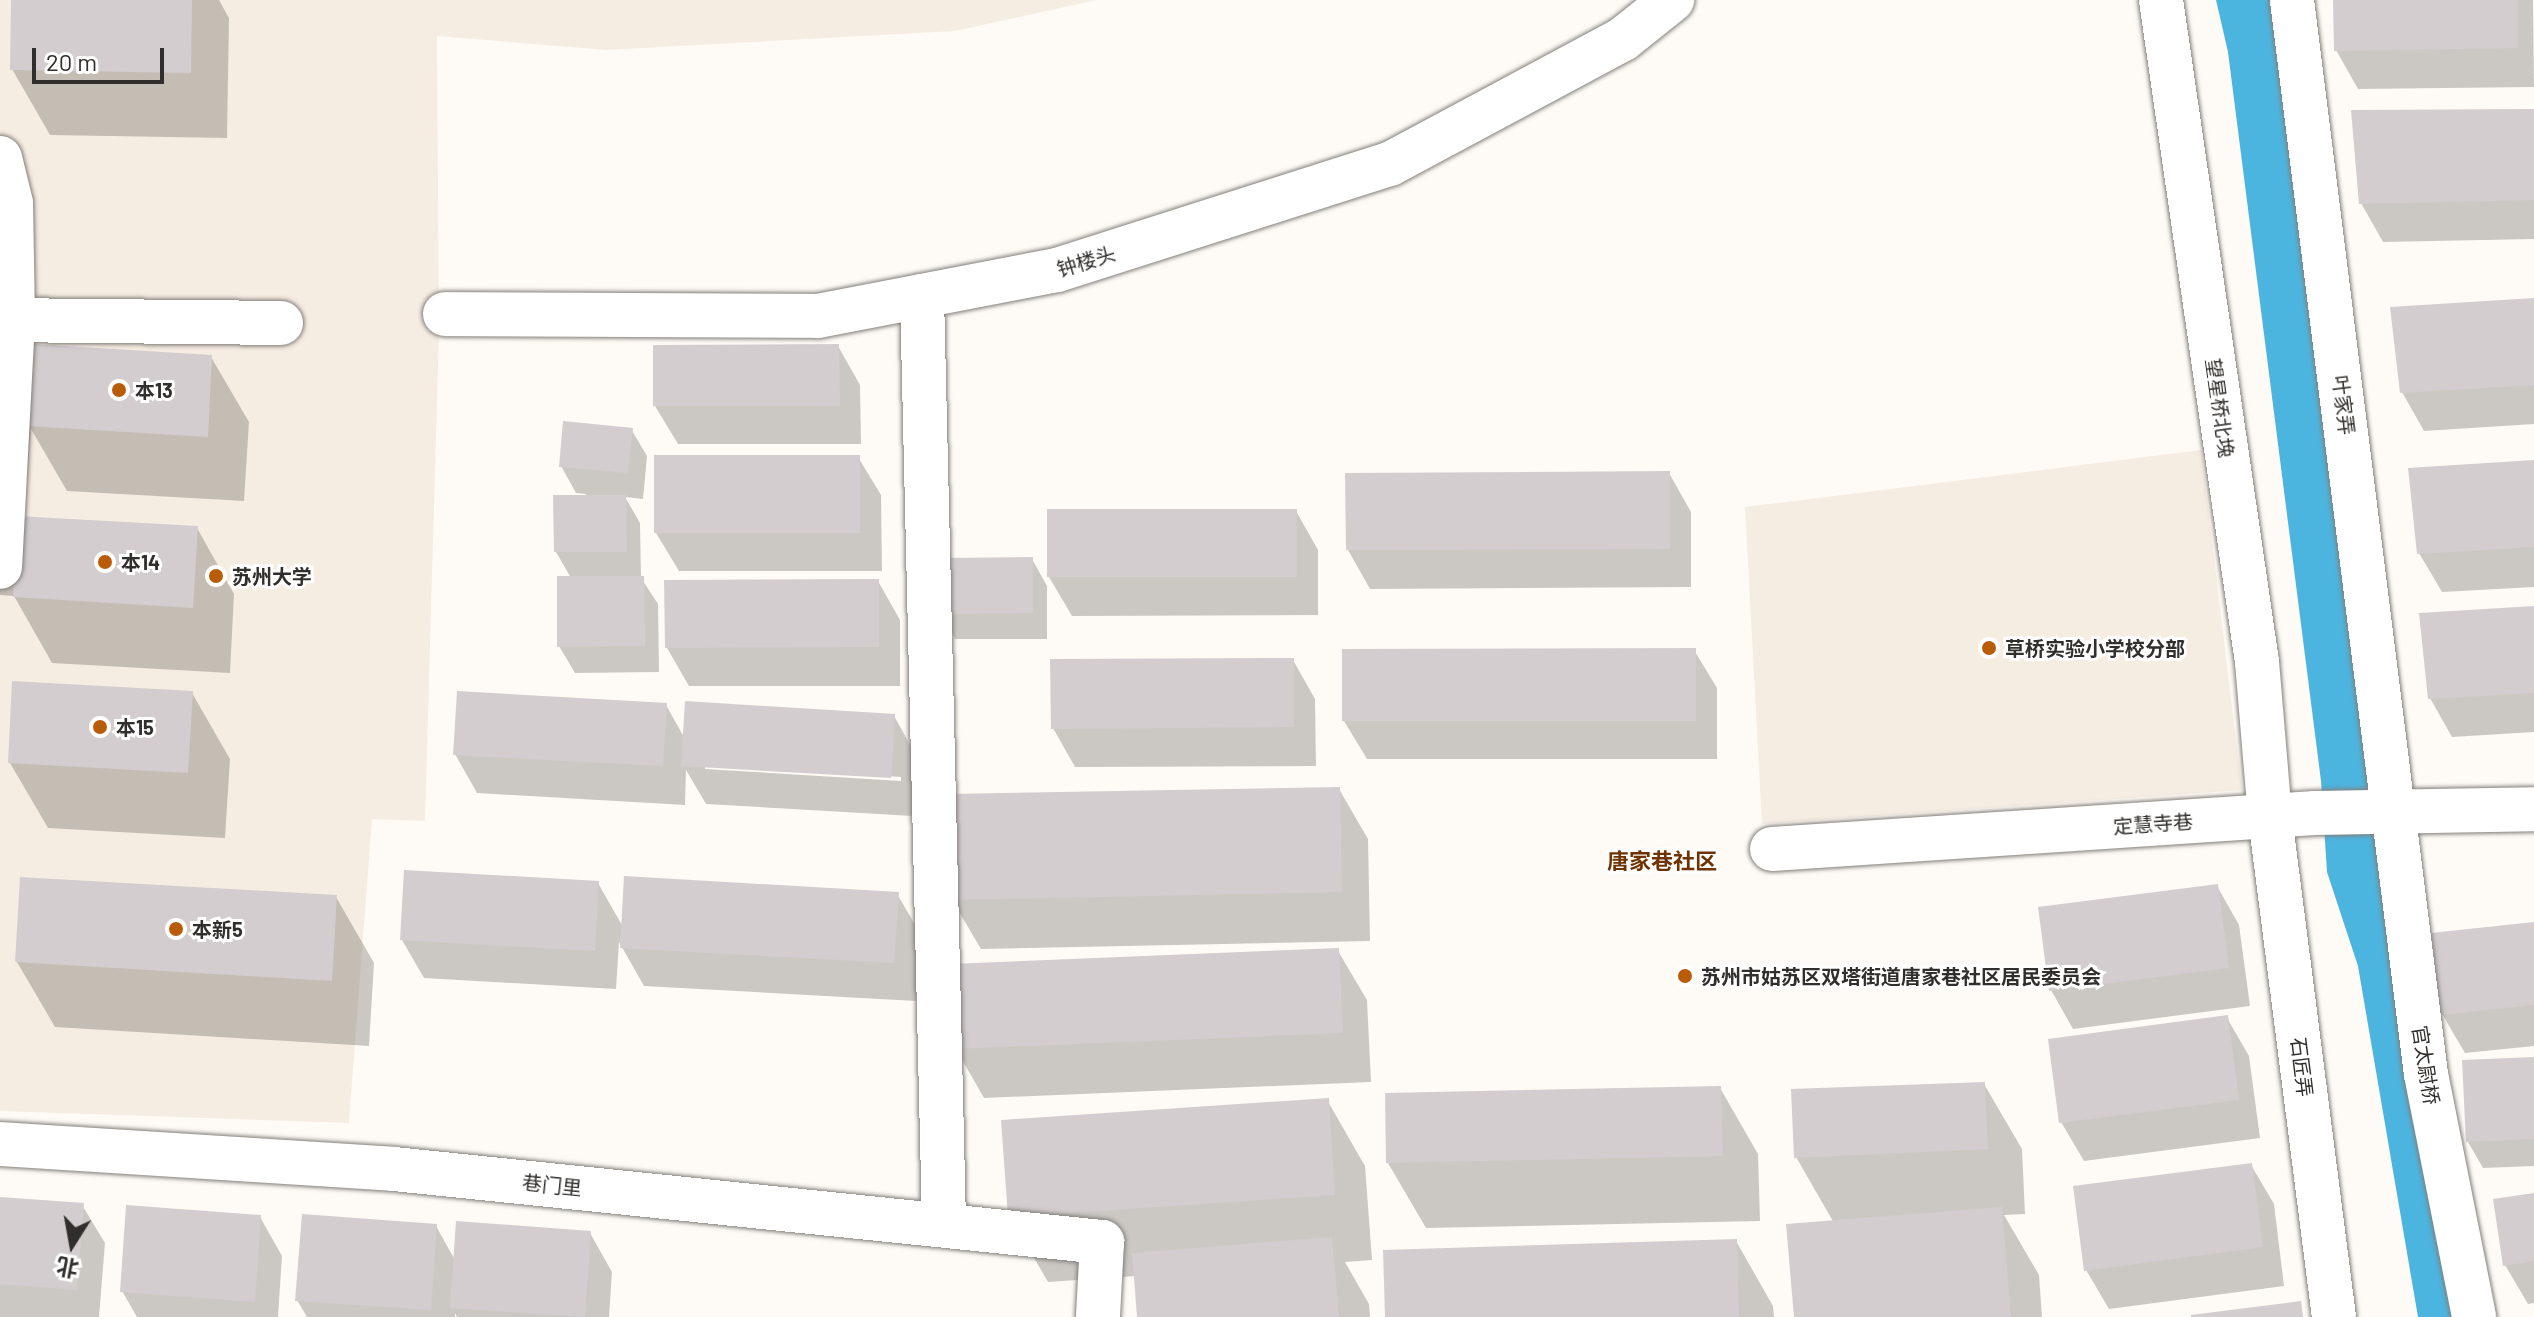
<!DOCTYPE html>
<html>
<head>
<meta charset="utf-8">
<style>
	body { margin:0 }
	#map { position:relative; width:2534px; height:1317px; overflow:hidden; background:#fefbf6; font-family:Barlow,"Noto Sans SC",sans-serif }
	div>[style] { position:absolute }
	[style*='--x'] { left:calc(var(--x)*1px); top:calc(var(--y)*1px); width:calc(var(--w)*1px); rotate:calc(var(--a)*1deg) }
	.built>* { inset:0; background:#f6ede2 }
	.water>* { inset:0; background:#4cb5df }
	.shadow>* { inset:0; background:#0003 }
	.building>* { inset:0; background:#d3cdcf }
	.roads { filter:drop-shadow(0 0 2px #837f7b) drop-shadow(0 0 2px #837f7b) }
	.minor>* { height:44px; margin:-22px; padding:0 22px; transform-origin:22px; border-radius:22px; background:#fff }
	.dots>* { width:22px; height:22px; translate:-50% -50%; box-sizing:border-box; border:4px solid #fff; border-radius:50% }
	span { translate:-50% -50%; white-space:nowrap; text-align:center; line-height:1.15; -webkit-text-stroke:6px #fff; paint-order:stroke }
	.street-label { font-size:20px; color:#312f2d }
	.poi-label { font-size:20px; color:#312f2d; font-weight:700 }
	.left { translate:0 -50%; text-align:left }
	.neighbourhood-label { font-size:22px; color:#6e3300; font-weight:700 }
	.north { position:absolute; left:32px; top:1205px; width:80px; height:80px; -webkit-text-stroke:6px #fff; paint-order:stroke; rotate:191deg; font-size:22px; font-weight:700; line-height:32px; text-align:center; color:#312f2d }
	.north::after { content:''; display:block; margin:auto; width:28px; height:36px; background:#312f2d; clip-path:polygon(50% 0,100% 100%,50% 72%,0 100%) }
	.scale { position:absolute; left:32px; top:48px; width:132px; height:36px; box-sizing:border-box; border:4px solid #312f2d; border-top:0; padding-left:10px; font-size:24px; line-height:28px; white-space:nowrap; color:#312f2d; -webkit-text-stroke:6px #fff; paint-order:stroke }
</style>
</head>
<body>
<div id="map">
	<div class="built">
		<div style="clip-path:polygon(0 0,1097px 0,955px 31px,606px 50px,437px 36px,439px 333px,425px 821px,372px 819px,349px 1123px,0 1111px)"></div>
		<div style="clip-path:polygon(2201px 450px,2242px 790px,1762px 824px,1745px 507px)"></div>
	</div>
	<div class="water">
		<div style="clip-path:polygon(2216px 0,2285px 0,2371px 771px,2367px 791px,2459px 1317px,2418px 1317px,2358px 966px,2327px 872px,2321px 781px,2228px 52px)"></div>
	</div>
	<div class="shadow">
		<div style="clip-path:polygon(13px 0,219px 0,229px 18px,227px 138px,50px 135px,12px 69px)"></div>
		<div style="clip-path:polygon(2335px 0,2533px 0,2534px 87px,2358px 89px,2336px 50px)"></div>
		<div style="clip-path:polygon(2534px 111px,2534px 239px,2383px 242px,2361px 203px)"></div>
		<div style="clip-path:polygon(2534px 300px,2534px 424px,2424px 431px,2402px 392px)"></div>
		<div style="clip-path:polygon(838px 346px,860px 385px,861px 444px,678px 444px,655px 406px)"></div>
		<div style="clip-path:polygon(211px 357px,249px 422px,244px 501px,67px 491px,31px 429px,24px 518px,197px 528px,234px 594px,230px 673px,52px 663px,14px 596px,0 595px,0 363px)"></div>
		<div style="clip-path:polygon(631px 429px,647px 456px,643px 499px,625px 497px,640px 523px,641px 578px,658px 604px,659px 672px,575px 673px,559px 646px,571px 578px,556px 552px,586px 494px,576px 493px,561px 466px)"></div>
		<div style="clip-path:polygon(858px 457px,881px 495px,882px 571px,679px 571px,656px 533px)"></div>
		<div style="clip-path:polygon(2534px 462px,2534px 587px,2442px 592px,2419px 553px)"></div>
		<div style="clip-path:polygon(1669px 473px,1691px 512px,1691px 587px,1370px 589px,1348px 550px)"></div>
		<div style="clip-path:polygon(1296px 511px,1318px 550px,1318px 615px,1072px 616px,1049px 577px)"></div>
		<div style="clip-path:polygon(1032px 559px,1047px 586px,1047px 639px,955px 639px,940px 613px)"></div>
		<div style="clip-path:polygon(878px 581px,900px 620px,900px 686px,689px 686px,667px 648px)"></div>
		<div style="clip-path:polygon(2534px 608px,2534px 732px,2452px 737px,2430px 698px)"></div>
		<div style="clip-path:polygon(1694px 650px,1717px 688px,1717px 759px,1367px 759px,1344px 721px)"></div>
		<div style="clip-path:polygon(1293px 660px,1315px 699px,1316px 766px,1075px 767px,1053px 728px)"></div>
		<div style="clip-path:polygon(192px 693px,230px 759px,225px 838px,48px 828px,10px 763px)"></div>
		<div style="clip-path:polygon(evenodd,666px 705px,685px 739px,894px 716px,916px 755px,913px 816px,706px 804px,686px 770px,685px 805px,477px 793px,455px 754px,666px 705px,705px 765px,901px 777px,901px 781px,705px 769px,705px 765px)"></div>
		<div style="clip-path:polygon(1339px 789px,1368px 839px,1370px 941px,981px 949px,952px 900px)"></div>
		<div style="clip-path:polygon(598px 883px,623px 927px,897px 894px,920px 933px,916px 1001px,644px 986px,619px 942px,616px 989px,424px 978px,402px 940px)"></div>
		<div style="clip-path:polygon(2217px 886px,2239px 925px,2250px 1006px,2073px 1029px,2051px 990px)"></div>
		<div style="clip-path:polygon(336px 897px,374px 963px,369px 1046px,55px 1027px,17px 962px)"></div>
		<div style="clip-path:polygon(2534px 924px,2534px 1046px,2465px 1053px,2442px 1014px)"></div>
		<div style="clip-path:polygon(1338px 951px,1367px 1000px,1371px 1082px,984px 1098px,956px 1049px)"></div>
		<div style="clip-path:polygon(2227px 1018px,2249px 1056px,2260px 1138px,2084px 1161px,2061px 1122px)"></div>
		<div style="clip-path:polygon(2534px 1059px,2534px 1166px,2483px 1168px,2468px 1142px)"></div>
		<div style="clip-path:polygon(1984px 1084px,2022px 1149px,2025px 1214px,2004px 1215px,2039px 1275px,2042px 1317px,1796px 1317px,1834px 1223px,1796px 1157px)"></div>
		<div style="clip-path:polygon(1720px 1088px,1758px 1154px,1760px 1221px,1426px 1228px,1388px 1163px)"></div>
		<div style="clip-path:polygon(1327px 1100px,1365px 1166px,1372px 1260px,1345px 1262px,1369px 1304px,1370px 1317px,1139px 1317px,1136px 1276px,1048px 1282px,1010px 1216px)"></div>
		<div style="clip-path:polygon(2251px 1165px,2274px 1204px,2284px 1286px,2109px 1309px,2086px 1270px)"></div>
		<div style="clip-path:polygon(2534px 1195px,2534px 1303px,2528px 1304px,2505px 1265px)"></div>
		<div style="clip-path:polygon(0 1199px,82px 1205px,105px 1243px,99px 1317px,0 1317px)"></div>
		<div style="clip-path:polygon(260px 1217px,282px 1256px,278px 1317px,137px 1317px,122px 1291px)"></div>
		<div style="clip-path:polygon(436px 1226px,455px 1260px,590px 1233px,612px 1272px,609px 1317px,457px 1317px,455px 1313px,455px 1317px,307px 1317px,297px 1300px)"></div>
		<div style="clip-path:polygon(1736px 1241px,1773px 1306px,1774px 1317px,1387px 1317px)"></div>
	</div>
	<div class="building">
		<div style="clip-path:polygon(11px 0,192px 0,191px 73px,10px 70px)"></div>
		<div style="clip-path:polygon(2333px 0,2518px 0,2518px 48px,2334px 51px)"></div>
		<div style="clip-path:polygon(2534px 109px,2534px 200px,2359px 204px,2351px 110px)"></div>
		<div style="clip-path:polygon(2534px 298px,2534px 385px,2400px 393px,2390px 307px)"></div>
		<div style="clip-path:polygon(32px 344px,212px 355px,208px 437px,27px 426px)"></div>
		<div style="clip-path:polygon(839px 344px,840px 406px,653px 406px,653px 345px)"></div>
		<div style="clip-path:polygon(563px 421px,633px 428px,628px 473px,559px 467px)"></div>
		<div style="clip-path:polygon(654px 455px,860px 455px,860px 533px,654px 533px)"></div>
		<div style="clip-path:polygon(2534px 460px,2534px 547px,2417px 554px,2408px 468px)"></div>
		<div style="clip-path:polygon(1670px 471px,1670px 549px,1346px 550px,1345px 473px)"></div>
		<div style="clip-path:polygon(553px 495px,626px 495px,627px 552px,554px 552px)"></div>
		<div style="clip-path:polygon(1047px 509px,1297px 509px,1297px 577px,1047px 577px)"></div>
		<div style="clip-path:polygon(17px 516px,198px 526px,193px 608px,13px 597px)"></div>
		<div style="clip-path:polygon(1033px 557px,1033px 613px,938px 614px,938px 558px)"></div>
		<div style="clip-path:polygon(557px 576px,644px 576px,645px 646px,557px 647px)"></div>
		<div style="clip-path:polygon(879px 579px,879px 647px,665px 648px,664px 580px)"></div>
		<div style="clip-path:polygon(2534px 606px,2534px 693px,2428px 699px,2419px 613px)"></div>
		<div style="clip-path:polygon(1696px 648px,1696px 721px,1342px 721px,1342px 649px)"></div>
		<div style="clip-path:polygon(1294px 658px,1294px 727px,1051px 729px,1050px 659px)"></div>
		<div style="clip-path:polygon(12px 681px,193px 691px,188px 773px,8px 763px)"></div>
		<div style="clip-path:polygon(457px 691px,667px 703px,663px 766px,453px 755px)"></div>
		<div style="clip-path:polygon(685px 701px,895px 714px,891px 778px,681px 766px)"></div>
		<div style="clip-path:polygon(1340px 787px,1342px 892px,950px 900px,948px 794px)"></div>
		<div style="clip-path:polygon(404px 870px,599px 881px,595px 951px,400px 940px)"></div>
		<div style="clip-path:polygon(624px 876px,899px 892px,894px 963px,620px 948px)"></div>
		<div style="clip-path:polygon(20px 877px,337px 895px,332px 981px,15px 962px)"></div>
		<div style="clip-path:polygon(2218px 884px,2229px 968px,2049px 991px,2038px 907px)"></div>
		<div style="clip-path:polygon(2534px 922px,2534px 1005px,2440px 1015px,2431px 933px)"></div>
		<div style="clip-path:polygon(1339px 948px,1343px 1033px,954px 1049px,950px 964px)"></div>
		<div style="clip-path:polygon(2228px 1015px,2239px 1100px,2059px 1123px,2048px 1039px)"></div>
		<div style="clip-path:polygon(2534px 1057px,2534px 1139px,2466px 1142px,2462px 1060px)"></div>
		<div style="clip-path:polygon(1985px 1082px,1988px 1149px,1794px 1158px,1791px 1089px)"></div>
		<div style="clip-path:polygon(1721px 1086px,1723px 1156px,1386px 1163px,1385px 1093px)"></div>
		<div style="clip-path:polygon(1329px 1098px,1335px 1195px,1008px 1217px,1001px 1120px)"></div>
		<div style="clip-path:polygon(2252px 1163px,2263px 1247px,2084px 1271px,2073px 1186px)"></div>
		<div style="clip-path:polygon(2534px 1193px,2534px 1261px,2503px 1266px,2493px 1199px)"></div>
		<div style="clip-path:polygon(0 1197px,84px 1203px,77px 1290px,0 1284px)"></div>
		<div style="clip-path:polygon(126px 1205px,261px 1215px,255px 1302px,120px 1292px)"></div>
		<div style="clip-path:polygon(2002px 1207px,2011px 1317px,1794px 1317px,1786px 1224px)"></div>
		<div style="clip-path:polygon(302px 1214px,437px 1224px,431px 1310px,295px 1301px)"></div>
		<div style="clip-path:polygon(456px 1221px,591px 1231px,585px 1317px,450px 1308px)"></div>
		<div style="clip-path:polygon(1332px 1237px,1339px 1317px,1137px 1317px,1132px 1253px)"></div>
		<div style="clip-path:polygon(1737px 1239px,1739px 1317px,1385px 1317px,1383px 1250px)"></div>
		<div style="clip-path:polygon(2301px 1301px,2303px 1317px,2191px 1317px,2191px 1315px)"></div>
	</div>
	<div class="roads">
		<div class="minor">
			<div style="--x:2161;--y:0;--w:669;--a:81.75"></div>
			<div style="--x:2257;--y:662;--w:156;--a:85.2"></div>
			<div style="--x:2270;--y:817;--w:504;--a:82.71"></div>
			<div style="--x:2292;--y:0;--w:1082;--a:82.89"></div>
			<div style="--x:2426;--y:1074;--w:248;--a:78.8"></div>
			<div style="--x:0;--y:158;--w:46;--a:76.3"></div>
			<div style="--x:11;--y:203;--w:117;--a:89"></div>
			<div style="--x:13;--y:320;--w:247;--a:93"></div>
			<div style="--x:922;--y:296;--w:929;--a:88.64"></div>
			<div style="--x:445;--y:314;--w:373;--a:0.3"></div>
			<div style="--x:818;--y:316;--w:243;--a:-10.9"></div>
			<div style="--x:1057;--y:270;--w:349;--a:-17.7"></div>
			<div style="--x:1390;--y:164;--w:264;--a:-28.2"></div>
			<div style="--x:1623;--y:39;--w:63;--a:-38.5"></div>
			<div style="--x:0;--y:320;--w:281;--a:0.6"></div>
			<div style="--x:1772;--y:849;--w:544;--a:-3.79"></div>
			<div style="--x:2315;--y:813;--w:219;--a:-1"></div>
			<div style="--x:0;--y:1144;--w:395;--a:3.6"></div>
			<div style="--x:394;--y:1169;--w:712;--a:5.89"></div>
			<div style="--x:1102;--y:1242;--w:75;--a:93.1"></div>
		</div>
	</div>
	<div class="dots">
		<div style="left:119px;top:390px;background:#b95c07"></div>
		<div style="left:105px;top:562px;background:#b95c07"></div>
		<div style="left:216px;top:576px;background:#b95c07"></div>
		<div style="left:1989px;top:648px;background:#b95c07"></div>
		<div style="left:100px;top:727px;background:#b95c07"></div>
		<div style="left:176px;top:929px;background:#b95c07"></div>
		<div style="left:1685px;top:976px;background:#b95c07"></div>
	</div>
	<div class="street-label">
		<span style="left:1086px;top:261px;rotate:-17deg">钟楼头</span>
		<span style="left:2344px;top:405px;rotate:83deg">叶家弄</span>
		<span style="left:2220px;top:408px;rotate:82deg">望星桥北堍</span>
		<span style="left:2153px;top:824px;rotate:-4deg">定慧寺巷</span>
		<span style="left:2426px;top:1065px;rotate:81deg">官太尉桥</span>
		<span style="left:2302px;top:1067px;rotate:83deg">石匠弄</span>
		<span style="left:552px;top:1185px;rotate:6deg">巷门里</span>
	</div>
	<div class="poi-label">
		<span class="left" style="left:135px;top:390px">本13</span>
		<span class="left" style="left:121px;top:562px">本14</span>
		<span class="left" style="left:232px;top:576px">苏州大学</span>
		<span class="left" style="left:2005px;top:648px">草桥实验小学校分部</span>
		<span class="left" style="left:116px;top:727px">本15</span>
		<span class="left" style="left:192px;top:929px">本新5</span>
		<span class="left" style="left:1701px;top:976px">苏州市姑苏区双塔街道唐家巷社区居民委员会</span>
	</div>
	<div class="neighbourhood-label">
		<span style="left:1662px;top:861px">唐家巷社区</span>
	</div>
	<div class="north">北</div>
	<div class="scale">20 m</div>
</div>
</body>
</html>
